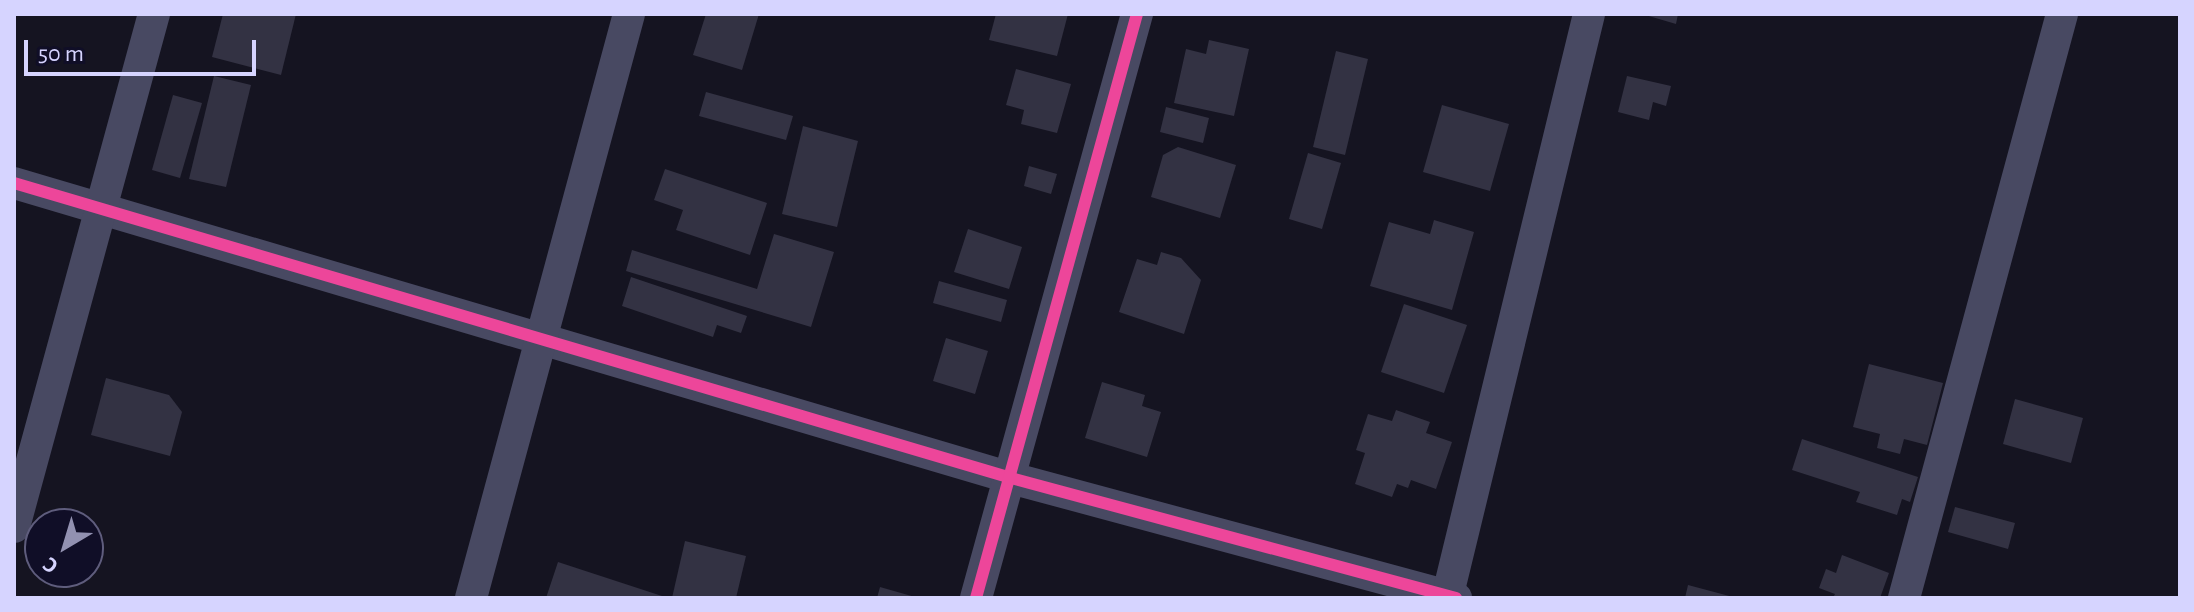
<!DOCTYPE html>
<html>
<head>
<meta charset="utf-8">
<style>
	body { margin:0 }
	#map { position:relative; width:2194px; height:612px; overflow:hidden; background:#151421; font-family:"Alegreya Sans",sans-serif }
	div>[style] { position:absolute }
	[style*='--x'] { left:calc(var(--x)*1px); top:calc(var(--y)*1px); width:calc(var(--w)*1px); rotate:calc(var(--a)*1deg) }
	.building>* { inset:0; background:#333243 }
	.street>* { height:32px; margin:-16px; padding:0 16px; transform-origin:16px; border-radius:16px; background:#484962 }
	.cycleway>* { height:12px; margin:-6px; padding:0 6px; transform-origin:6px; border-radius:6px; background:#ed469a }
	span { translate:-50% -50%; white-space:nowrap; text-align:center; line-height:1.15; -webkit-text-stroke:7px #100e27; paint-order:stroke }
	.frame { position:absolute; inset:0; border:16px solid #d6d4ff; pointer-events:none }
	.north { position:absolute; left:24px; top:508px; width:80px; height:80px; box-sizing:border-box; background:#100e27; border:2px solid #5f5d7d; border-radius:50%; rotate:218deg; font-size:22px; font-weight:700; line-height:32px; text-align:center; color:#d6d4ff }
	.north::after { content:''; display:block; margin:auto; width:28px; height:36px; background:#9291b1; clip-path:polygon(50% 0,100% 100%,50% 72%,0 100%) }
	.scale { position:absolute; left:24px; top:40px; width:232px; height:36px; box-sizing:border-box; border:4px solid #d6d4ff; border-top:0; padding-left:10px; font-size:24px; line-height:28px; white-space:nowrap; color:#d6d4ff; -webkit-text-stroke:6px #100e27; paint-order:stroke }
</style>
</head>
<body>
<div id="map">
	<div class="building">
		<div style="clip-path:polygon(223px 14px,296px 14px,281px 75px,212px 57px)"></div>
		<div style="clip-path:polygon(706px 14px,759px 14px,742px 70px,693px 55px)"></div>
		<div style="clip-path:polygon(996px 14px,1068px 14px,1057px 56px,989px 40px)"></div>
		<div style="clip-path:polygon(1642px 14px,1678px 14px,1676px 24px)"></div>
		<div style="clip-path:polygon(1209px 40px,1249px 49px,1234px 116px,1174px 103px,1186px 49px,1206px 54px)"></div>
		<div style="clip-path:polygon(1336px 51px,1368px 59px,1345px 155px,1313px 147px)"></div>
		<div style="clip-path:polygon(1016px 69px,1071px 84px,1057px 133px,1021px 124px,1024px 110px,1006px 105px)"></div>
		<div style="clip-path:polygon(214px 76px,251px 85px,226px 187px,189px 179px)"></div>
		<div style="clip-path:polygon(1627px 76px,1671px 86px,1666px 106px,1653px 102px,1649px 120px,1618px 112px)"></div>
		<div style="clip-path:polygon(706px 92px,793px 116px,786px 140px,699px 116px)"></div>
		<div style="clip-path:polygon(173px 95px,202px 103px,180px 178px,152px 170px)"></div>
		<div style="clip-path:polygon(1442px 105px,1509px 124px,1490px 191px,1423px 172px)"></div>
		<div style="clip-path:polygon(1166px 107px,1209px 118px,1203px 143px,1160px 132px)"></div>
		<div style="clip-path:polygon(803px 126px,858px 141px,837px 227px,782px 214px)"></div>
		<div style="clip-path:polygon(1178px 147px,1236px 165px,1220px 218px,1151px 197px,1163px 155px)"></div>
		<div style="clip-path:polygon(1308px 153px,1341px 163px,1322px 229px,1289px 219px)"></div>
		<div style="clip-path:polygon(1029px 166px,1057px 174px,1051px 194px,1024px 186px)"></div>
		<div style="clip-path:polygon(665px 169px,767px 203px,750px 255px,676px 230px,683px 210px,654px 200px)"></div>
		<div style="clip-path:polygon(1434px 220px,1474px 232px,1452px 310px,1370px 286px,1389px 222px,1430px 234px)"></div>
		<div style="clip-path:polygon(968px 229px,1022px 247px,1009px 289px,954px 272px)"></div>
		<div style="clip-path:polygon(774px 234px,834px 252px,811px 327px,626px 271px,632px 250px,757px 289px)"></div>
		<div style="clip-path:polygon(1161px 252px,1181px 258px,1201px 280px,1184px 334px,1119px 312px,1137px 259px,1157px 265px)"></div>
		<div style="clip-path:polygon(631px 277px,747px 316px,741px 333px,717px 325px,713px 337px,622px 306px)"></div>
		<div style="clip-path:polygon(939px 281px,1007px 300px,1001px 322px,933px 303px)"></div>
		<div style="clip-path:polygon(1404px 304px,1467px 325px,1444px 393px,1381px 372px)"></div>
		<div style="clip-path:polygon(946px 338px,988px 351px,975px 394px,933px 381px)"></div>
		<div style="clip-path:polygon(1869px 364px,1943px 383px,1927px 445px,1904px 439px,1900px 454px,1877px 448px,1880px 434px,1853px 427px)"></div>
		<div style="clip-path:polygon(106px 378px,169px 395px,182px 412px,170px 456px,91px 435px)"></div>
		<div style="clip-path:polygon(1102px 382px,1145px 395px,1142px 406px,1161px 412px,1147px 457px,1085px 438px)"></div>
		<div style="clip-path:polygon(2015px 399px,2083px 418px,2071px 463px,2003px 444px)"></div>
		<div style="clip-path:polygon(1396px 410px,1430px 422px,1426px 433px,1452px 442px,1436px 489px,1411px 480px,1408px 488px,1397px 484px,1392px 497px,1355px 484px,1365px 453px,1356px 450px,1368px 414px,1392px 421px)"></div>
		<div style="clip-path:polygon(1802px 439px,1918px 477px,1910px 502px,1902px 499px,1897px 515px,1856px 502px,1860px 492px,1792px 470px)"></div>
		<div style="clip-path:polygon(1955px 507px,2015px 523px,2008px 549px,1948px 532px)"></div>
		<div style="clip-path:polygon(685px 541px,746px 556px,736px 598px,672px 598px)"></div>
		<div style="clip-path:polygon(1842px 555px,1889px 573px,1880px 598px,1833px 598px,1835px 594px,1819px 588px,1826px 569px,1836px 573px)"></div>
		<div style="clip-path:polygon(558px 562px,665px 597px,665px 598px,546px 598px)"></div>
		<div style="clip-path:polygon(1688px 585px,1733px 597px,1733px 598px,1685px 598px)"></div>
		<div style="clip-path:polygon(880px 587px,915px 597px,915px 598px,877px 598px)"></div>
	</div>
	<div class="street">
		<div style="--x:14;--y:183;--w:1040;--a:16.48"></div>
		<div style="--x:1011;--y:478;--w:461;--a:15.1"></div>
		<div style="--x:14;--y:527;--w:532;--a:-74.74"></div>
		<div style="--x:471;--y:598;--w:605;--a:-74.86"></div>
		<div style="--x:976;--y:598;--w:606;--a:-74.59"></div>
		<div style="--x:1447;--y:598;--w:601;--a:-76.33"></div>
		<div style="--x:1904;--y:598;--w:605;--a:-74.86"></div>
	</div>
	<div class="cycleway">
		<div style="--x:14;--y:183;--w:1040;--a:16.48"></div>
		<div style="--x:1011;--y:478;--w:461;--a:15.1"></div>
		<div style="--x:976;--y:598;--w:606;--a:-74.59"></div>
	</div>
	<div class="frame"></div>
	<div class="north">С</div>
	<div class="scale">50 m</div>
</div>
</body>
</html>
